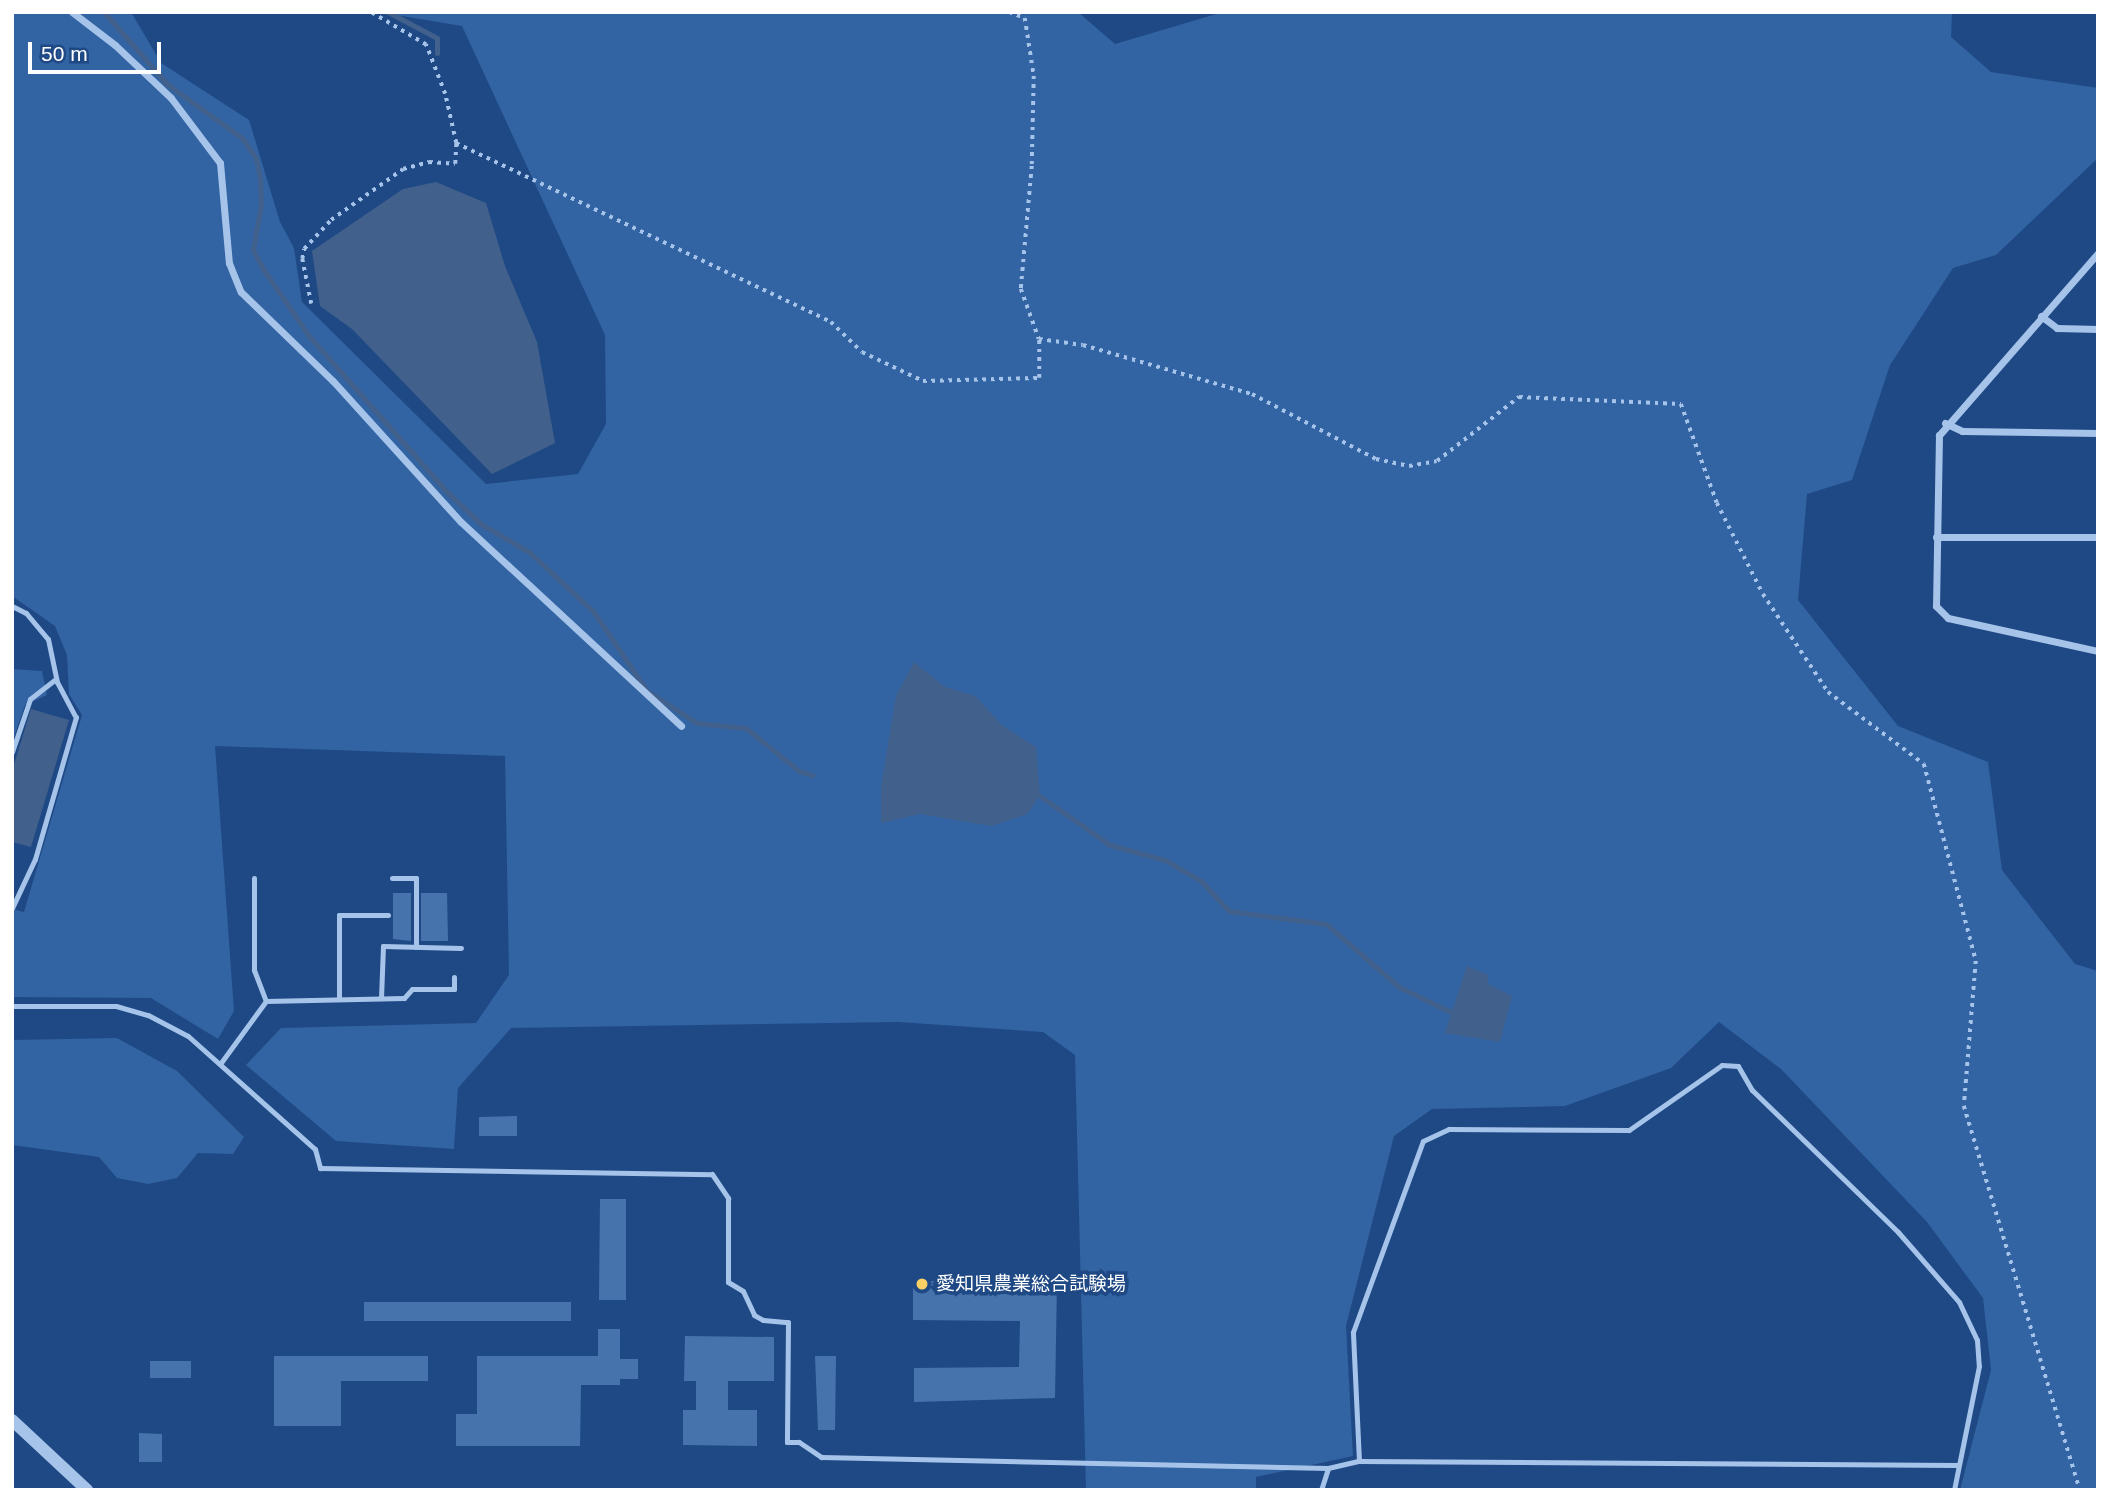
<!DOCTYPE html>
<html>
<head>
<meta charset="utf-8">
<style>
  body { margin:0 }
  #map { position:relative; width:2110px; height:1502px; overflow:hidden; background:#1f4985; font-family:Helvetica,"Noto Sans JP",sans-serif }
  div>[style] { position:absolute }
  .green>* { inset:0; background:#3263a2 }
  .water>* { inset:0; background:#41608b }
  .stream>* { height:5px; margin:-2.5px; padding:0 2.5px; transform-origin:2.5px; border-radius:2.5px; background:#41608b }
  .building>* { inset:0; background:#4773ad }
  .path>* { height:3.5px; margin-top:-1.75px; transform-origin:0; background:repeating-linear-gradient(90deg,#a6c4ea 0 3.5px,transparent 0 8.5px) }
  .service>* { height:5px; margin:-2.5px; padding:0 2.5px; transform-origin:2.5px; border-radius:2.5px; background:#a6c4ea }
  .minor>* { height:7px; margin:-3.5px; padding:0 3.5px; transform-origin:3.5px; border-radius:3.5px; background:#a6c4ea }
  .tertiary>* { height:12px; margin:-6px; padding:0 6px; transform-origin:6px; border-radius:6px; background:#a6c4ea }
  .dots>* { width:19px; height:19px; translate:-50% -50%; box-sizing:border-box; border:4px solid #1f4985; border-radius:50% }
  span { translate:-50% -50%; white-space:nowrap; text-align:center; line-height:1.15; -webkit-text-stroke:7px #1f4985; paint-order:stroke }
  .poi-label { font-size:19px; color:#fff }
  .left { translate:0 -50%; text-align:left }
  .frame { position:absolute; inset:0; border:14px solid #fff; pointer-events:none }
  .scale { position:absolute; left:28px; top:42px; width:133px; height:32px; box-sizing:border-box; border:4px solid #fff; border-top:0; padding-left:9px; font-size:21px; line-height:24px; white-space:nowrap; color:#fff; -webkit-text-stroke:5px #1f4985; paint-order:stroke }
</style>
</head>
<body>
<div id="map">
  <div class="green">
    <div style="clip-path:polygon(12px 12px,131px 12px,161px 63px,249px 120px,280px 222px,294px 248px,302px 302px,486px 484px,578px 474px,606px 424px,605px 335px,462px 26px,378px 12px,1078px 12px,1115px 44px,1223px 12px,1952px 12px,1951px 37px,1991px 72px,2098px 88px,2098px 158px,1996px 255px,1953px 268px,1890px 365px,1852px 480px,1807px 494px,1798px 600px,1898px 726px,1988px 762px,2002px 870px,2075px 964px,2098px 971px,2098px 1490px,1960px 1490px,1991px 1370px,1983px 1298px,1927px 1222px,1781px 1069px,1719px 1022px,1671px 1068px,1565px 1106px,1432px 1109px,1394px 1136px,1346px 1326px,1353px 1456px,1256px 1477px,1256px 1490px,1086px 1490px,1075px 1055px,1043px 1032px,899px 1022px,511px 1028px,458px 1088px,454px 1149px,336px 1141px,246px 1065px,281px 1028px,476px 1023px,509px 975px,505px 756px,215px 746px,234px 1011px,218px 1039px,151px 998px,12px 997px,12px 909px,24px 912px,82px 715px,69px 694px,67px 655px,55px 626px,12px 596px)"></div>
    <div style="clip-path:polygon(12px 669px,42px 671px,47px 695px,25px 705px,12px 743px)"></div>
    <div style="clip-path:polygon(117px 1038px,177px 1071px,244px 1137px,233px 1154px,198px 1153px,177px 1178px,148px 1184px,117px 1178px,99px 1157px,12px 1145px,12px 1040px)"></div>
  </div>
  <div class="water">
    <div style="clip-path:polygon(436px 182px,486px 203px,505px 266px,537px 342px,555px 443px,492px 474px,352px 329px,320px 306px,312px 251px,403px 189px)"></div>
    <div style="clip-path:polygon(914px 662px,945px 687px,975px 696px,1003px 726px,1036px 747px,1040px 796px,1027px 814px,991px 826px,920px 814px,881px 823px,881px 787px,896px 696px)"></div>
    <div style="clip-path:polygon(31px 709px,69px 720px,31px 847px,12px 842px,12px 771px)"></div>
    <div style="clip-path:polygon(1467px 966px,1488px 975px,1488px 984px,1512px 996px,1500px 1042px,1445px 1033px)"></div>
  </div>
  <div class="stream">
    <div style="left:104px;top:12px;width:96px;rotate:48.8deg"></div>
    <div style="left:167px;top:84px;width:92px;rotate:35.8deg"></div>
    <div style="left:242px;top:138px;width:24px;rotate:55deg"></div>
    <div style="left:256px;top:158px;width:20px;rotate:79deg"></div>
    <div style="left:260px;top:178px;width:26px;rotate:88deg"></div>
    <div style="left:261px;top:204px;width:47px;rotate:99.9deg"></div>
    <div style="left:253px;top:250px;width:21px;rotate:62deg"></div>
    <div style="left:263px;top:269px;width:81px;rotate:55.5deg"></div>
    <div style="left:309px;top:336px;width:210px;rotate:48.5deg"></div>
    <div style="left:448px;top:493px;width:45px;rotate:43.2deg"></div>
    <div style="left:481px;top:524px;width:56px;rotate:30.3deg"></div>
    <div style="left:529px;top:552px;width:87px;rotate:42.7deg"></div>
    <div style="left:593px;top:611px;width:97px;rotate:56deg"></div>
    <div style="left:647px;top:691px;width:59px;rotate:32.6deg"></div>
    <div style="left:697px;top:723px;width:49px;rotate:5.8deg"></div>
    <div style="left:746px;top:728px;width:68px;rotate:39.1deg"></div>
    <div style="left:799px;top:771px;width:14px;rotate:17deg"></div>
    <div style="left:388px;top:12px;width:55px;rotate:28deg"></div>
    <div style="left:437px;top:38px;width:15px;rotate:90deg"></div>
    <div style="left:1040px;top:796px;width:85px;rotate:35deg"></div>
    <div style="left:1110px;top:845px;width:57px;rotate:15.3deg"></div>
    <div style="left:1165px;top:860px;width:42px;rotate:30.3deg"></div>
    <div style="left:1201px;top:881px;width:41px;rotate:47deg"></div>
    <div style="left:1229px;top:911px;width:98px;rotate:7.6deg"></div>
    <div style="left:1326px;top:924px;width:96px;rotate:40.8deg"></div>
    <div style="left:1399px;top:987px;width:58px;rotate:25.7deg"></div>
  </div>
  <div class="building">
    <div style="clip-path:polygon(393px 893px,411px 893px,411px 941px,393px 939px)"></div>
    <div style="clip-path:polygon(421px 893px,447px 893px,448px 941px,421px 941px)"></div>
    <div style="clip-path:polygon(517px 1116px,517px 1136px,479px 1136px,479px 1117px)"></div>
    <div style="clip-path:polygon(600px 1199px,626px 1199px,626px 1300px,599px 1300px)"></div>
    <div style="clip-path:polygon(913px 1281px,1057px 1282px,1055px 1398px,914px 1402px,914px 1368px,1019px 1367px,1020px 1321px,913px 1320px)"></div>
    <div style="clip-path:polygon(364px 1302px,571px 1302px,571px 1321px,364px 1321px)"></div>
    <div style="clip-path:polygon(598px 1329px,620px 1329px,620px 1359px,638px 1359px,638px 1379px,620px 1379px,620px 1385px,581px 1385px,580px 1446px,456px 1446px,456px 1414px,477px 1414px,477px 1356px,598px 1356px)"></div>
    <div style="clip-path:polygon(685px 1336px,774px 1337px,774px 1381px,728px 1381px,728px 1410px,757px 1410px,757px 1446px,683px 1445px,683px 1410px,696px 1410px,696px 1381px,684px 1381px)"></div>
    <div style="clip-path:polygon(274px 1356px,428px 1356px,428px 1381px,341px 1381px,341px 1426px,274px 1426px)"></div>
    <div style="clip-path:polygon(815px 1356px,836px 1356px,835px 1430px,818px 1430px)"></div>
    <div style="clip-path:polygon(150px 1361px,191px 1361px,191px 1378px,150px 1378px)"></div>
    <div style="clip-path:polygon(139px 1433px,162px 1434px,162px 1462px,139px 1462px)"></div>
  </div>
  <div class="path">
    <div style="left:1009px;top:12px;width:17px;rotate:21deg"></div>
    <div style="left:1025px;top:18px;width:59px;rotate:81.2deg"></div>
    <div style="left:1034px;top:76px;width:90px;rotate:91.3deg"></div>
    <div style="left:1032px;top:166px;width:123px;rotate:95.1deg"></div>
    <div style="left:1021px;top:289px;width:53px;rotate:70.2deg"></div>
    <div style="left:456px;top:143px;width:416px;rotate:25.5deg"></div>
    <div style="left:831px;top:322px;width:43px;rotate:44.1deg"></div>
    <div style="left:862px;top:352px;width:68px;rotate:25.4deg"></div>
    <div style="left:923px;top:381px;width:116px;rotate:-1.5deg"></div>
    <div style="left:1039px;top:378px;width:39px;rotate:-90deg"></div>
    <div style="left:1039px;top:339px;width:44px;rotate:7.8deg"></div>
    <div style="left:1083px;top:345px;width:176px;rotate:16.2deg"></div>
    <div style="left:1252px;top:394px;width:140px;rotate:27.7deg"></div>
    <div style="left:1376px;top:459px;width:34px;rotate:12deg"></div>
    <div style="left:1409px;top:466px;width:28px;rotate:-10deg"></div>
    <div style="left:1437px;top:461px;width:104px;rotate:-38deg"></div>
    <div style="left:1519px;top:397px;width:162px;rotate:2.5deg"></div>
    <div style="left:1681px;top:404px;width:105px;rotate:70deg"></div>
    <div style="left:1717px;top:503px;width:102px;rotate:63.2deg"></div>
    <div style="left:1763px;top:594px;width:118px;rotate:56.4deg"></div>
    <div style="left:1828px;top:692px;width:120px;rotate:36.9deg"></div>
    <div style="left:1924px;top:764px;width:204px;rotate:75.2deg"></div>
    <div style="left:1976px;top:961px;width:145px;rotate:94.7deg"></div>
    <div style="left:1964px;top:1106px;width:401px;rotate:73.2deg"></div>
    <div style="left:311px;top:304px;width:46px;rotate:-101.3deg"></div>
    <div style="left:302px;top:259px;width:10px;rotate:-79deg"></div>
    <div style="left:304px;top:249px;width:40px;rotate:-47deg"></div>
    <div style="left:331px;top:220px;width:88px;rotate:-35.3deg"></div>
    <div style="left:403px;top:169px;width:27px;rotate:-15deg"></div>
    <div style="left:429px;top:162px;width:26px;rotate:4deg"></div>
    <div style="left:455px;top:164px;width:21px;rotate:-87deg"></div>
    <div style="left:456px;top:143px;width:50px;rotate:-102.7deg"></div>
    <div style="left:445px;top:94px;width:53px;rotate:-111.2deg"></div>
    <div style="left:426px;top:45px;width:65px;rotate:-149.5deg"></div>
  </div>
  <div class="service">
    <div style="left:12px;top:606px;width:16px;rotate:27deg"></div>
    <div style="left:26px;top:613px;width:34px;rotate:50deg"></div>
    <div style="left:48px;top:639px;width:44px;rotate:78.2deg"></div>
    <div style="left:57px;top:682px;width:40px;rotate:62deg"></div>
    <div style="left:76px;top:717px;width:148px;rotate:106.1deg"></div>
    <div style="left:35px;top:859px;width:54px;rotate:115.1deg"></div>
    <div style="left:12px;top:752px;width:56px;rotate:-71.2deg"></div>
    <div style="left:30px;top:699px;width:33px;rotate:-38deg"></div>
    <div style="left:254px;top:878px;width:92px;rotate:90deg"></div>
    <div style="left:254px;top:970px;width:33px;rotate:69deg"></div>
    <div style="left:392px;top:878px;width:24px"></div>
    <div style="left:416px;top:878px;width:69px;rotate:90deg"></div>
    <div style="left:339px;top:998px;width:83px;rotate:-90deg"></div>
    <div style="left:339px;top:915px;width:49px"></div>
    <div style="left:381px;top:998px;width:52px;rotate:-87.8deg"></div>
    <div style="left:383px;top:946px;width:78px;rotate:1.5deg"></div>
    <div style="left:12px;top:1006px;width:104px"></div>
    <div style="left:116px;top:1006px;width:33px;rotate:16deg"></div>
    <div style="left:148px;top:1015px;width:45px;rotate:27.7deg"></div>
    <div style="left:188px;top:1036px;width:170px;rotate:41.7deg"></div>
    <div style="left:315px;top:1149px;width:20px;rotate:75deg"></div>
    <div style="left:320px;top:1168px;width:392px;rotate:0.9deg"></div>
    <div style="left:712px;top:1174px;width:29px;rotate:56deg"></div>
    <div style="left:728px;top:1198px;width:84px;rotate:90deg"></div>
    <div style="left:728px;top:1282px;width:17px;rotate:31deg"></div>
    <div style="left:743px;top:1291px;width:26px;rotate:65deg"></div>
    <div style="left:754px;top:1315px;width:10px;rotate:29deg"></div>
    <div style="left:763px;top:1320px;width:25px;rotate:5deg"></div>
    <div style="left:788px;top:1322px;width:120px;rotate:90.5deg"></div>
    <div style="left:787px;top:1442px;width:12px"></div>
    <div style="left:799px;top:1442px;width:27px;rotate:34deg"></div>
    <div style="left:821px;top:1457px;width:507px;rotate:1.24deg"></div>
    <div style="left:1328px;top:1468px;width:32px;rotate:-13deg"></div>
    <div style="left:1359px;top:1461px;width:598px;rotate:0.38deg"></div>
    <div style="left:220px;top:1064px;width:78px;rotate:-53.9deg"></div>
    <div style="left:266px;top:1001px;width:138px;rotate:-1.2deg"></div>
    <div style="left:404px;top:998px;width:12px;rotate:-48deg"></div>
    <div style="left:412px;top:989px;width:42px"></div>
    <div style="left:454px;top:989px;width:12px;rotate:-90deg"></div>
    <div style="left:1359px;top:1461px;width:129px;rotate:-92.7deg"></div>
    <div style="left:1353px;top:1332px;width:203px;rotate:-69.9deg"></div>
    <div style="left:1423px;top:1141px;width:29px;rotate:-25deg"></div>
    <div style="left:1449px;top:1129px;width:180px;rotate:0.3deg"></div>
    <div style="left:1629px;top:1130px;width:113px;rotate:-35deg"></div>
    <div style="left:1722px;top:1065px;width:16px;rotate:4deg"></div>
    <div style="left:1738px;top:1066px;width:28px;rotate:60deg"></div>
    <div style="left:1752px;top:1090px;width:204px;rotate:44.2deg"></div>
    <div style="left:1898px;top:1232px;width:93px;rotate:48.9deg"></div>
    <div style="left:1959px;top:1302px;width:42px;rotate:64.7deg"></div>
    <div style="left:1977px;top:1340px;width:26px;rotate:86deg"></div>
    <div style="left:1979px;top:1366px;width:126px;rotate:101.4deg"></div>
    <div style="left:1321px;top:1490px;width:23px;rotate:-72deg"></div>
  </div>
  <div class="minor">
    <div style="left:72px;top:12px;width:54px;rotate:37.5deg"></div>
    <div style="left:115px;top:45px;width:77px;rotate:43.4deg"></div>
    <div style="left:171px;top:98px;width:81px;rotate:53deg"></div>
    <div style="left:220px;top:163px;width:100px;rotate:84.9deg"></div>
    <div style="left:229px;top:263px;width:31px;rotate:68deg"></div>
    <div style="left:241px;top:292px;width:128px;rotate:44.1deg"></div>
    <div style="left:333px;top:381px;width:190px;rotate:47.8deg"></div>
    <div style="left:461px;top:522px;width:300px;rotate:42.8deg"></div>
    <div style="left:2098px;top:253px;width:242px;rotate:131.1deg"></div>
    <div style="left:1939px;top:435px;width:171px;rotate:91deg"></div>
    <div style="left:1936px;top:606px;width:17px;rotate:45deg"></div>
    <div style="left:1948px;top:618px;width:154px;rotate:12.4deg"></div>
    <div style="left:2041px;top:316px;width:20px;rotate:37deg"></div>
    <div style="left:2057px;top:328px;width:41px;rotate:1.4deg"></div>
    <div style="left:1945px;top:423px;width:19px;rotate:25deg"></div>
    <div style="left:1962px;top:431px;width:136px;rotate:0.8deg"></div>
    <div style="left:1936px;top:537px;width:162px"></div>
  </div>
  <div class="tertiary">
    <div style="left:12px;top:1420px;width:103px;rotate:43deg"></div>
  </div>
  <div class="dots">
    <div style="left:922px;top:1284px;background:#f8d166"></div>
  </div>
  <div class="poi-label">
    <span class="left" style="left:936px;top:1284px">愛知県農業総合試験場</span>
  </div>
  <div class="frame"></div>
  <div class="scale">50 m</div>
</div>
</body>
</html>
